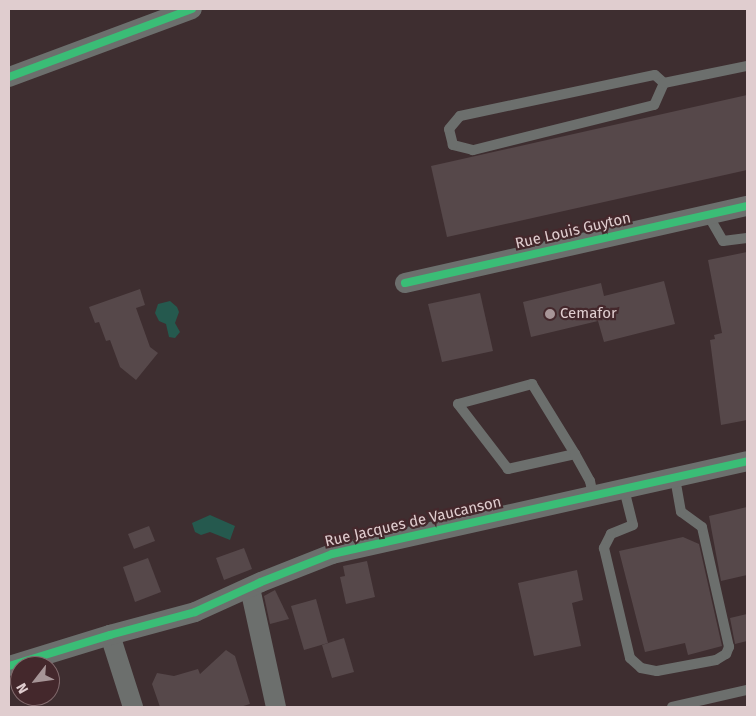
<!DOCTYPE html>
<html>
<head>
<meta charset="utf-8">
<style>
  body { margin:0 }
  #map { position:relative; width:756px; height:716px; overflow:hidden; background:#3e2e30; font-family:"Fira Sans",sans-serif }
  div>[style] { position:absolute }
  .water>* { inset:0; background:#25594e }
  .building>* { inset:0; background:#56484a }
  .service>* { height:10px; margin:-5px; padding:0 5px; transform-origin:5px; border-radius:5px; background:#6c6f6d }
  .minor>* { height:20px; margin:-10px; padding:0 10px; transform-origin:10px; border-radius:10px; background:#6c6f6d }
  .cycleway>* { height:8px; margin:-4px; padding:0 4px; transform-origin:4px; border-radius:4px; background:#3abd76 }
  .dots>* { width:14px; height:14px; translate:-50% -50%; box-sizing:border-box; border:2px solid #44282c; border-radius:50% }
  span { translate:-50% -50%; white-space:nowrap; text-align:center; line-height:1.15; -webkit-text-stroke:4.5px #44282c; paint-order:stroke }
  .street-label { font-size:15px; color:#e0cdcf }
  .poi-label { font-size:15px; color:#e0cdcf }
  .left { translate:0 -50%; text-align:left }
  .frame { position:absolute; inset:0; border:10px solid #e0cdcf; pointer-events:none }
  .north { position:absolute; left:10px; top:656px; width:50px; height:50px; box-sizing:border-box; background:#44282c; border:1px solid #826a6d; border-radius:50%; rotate:240deg; font-size:14px; font-weight:700; line-height:20px; text-align:center; color:#e0cdcf }
  .north::after { content:''; display:block; margin:auto; width:18px; height:22px; background:#a79597; clip-path:polygon(50% 0,100% 100%,50% 72%,0 100%) }
</style>
</head>
<body>
<div id="map">
  <div class="water">
    <div style="clip-path:polygon(170px 301px,177px 307px,179px 312px,175px 323px,180px 332px,175px 338px,169px 337px,166px 324px,159px 321px,155px 313px,158px 304px)"></div>
    <div style="clip-path:polygon(210px 515px,235px 526px,230px 540px,210px 532px,201px 535px,195px 532px,192px 523px)"></div>
  </div>
  <div class="building">
    <div style="clip-path:polygon(747px 95px,747px 170px,447px 237px,431px 166px)"></div>
    <div style="clip-path:polygon(747px 252px,747px 420px,721px 425px,710px 340px,715px 339px,714px 335px,722px 333px,708px 260px)"></div>
    <div style="clip-path:polygon(664px 281px,675px 324px,604px 342px,598px 321px,531px 337px,523px 302px,601px 283px,604px 296px)"></div>
    <div style="clip-path:polygon(140px 289px,145px 305px,136px 308px,150px 347px,158px 353px,136px 380px,120px 367px,110px 340px,106px 341px,99px 322px,95px 323px,89px 307px)"></div>
    <div style="clip-path:polygon(480px 293px,493px 351px,442px 362px,428px 304px)"></div>
    <div style="clip-path:polygon(747px 507px,747px 575px,721px 581px,709px 516px)"></div>
    <div style="clip-path:polygon(149px 526px,155px 541px,134px 549px,128px 534px)"></div>
    <div style="clip-path:polygon(683px 537px,699px 544px,722px 646px,688px 655px,685px 643px,645px 652px,619px 551px)"></div>
    <div style="clip-path:polygon(244px 548px,252px 569px,224px 580px,216px 558px)"></div>
    <div style="clip-path:polygon(148px 558px,161px 592px,135px 602px,123px 567px)"></div>
    <div style="clip-path:polygon(367px 561px,375px 597px,346px 604px,340px 577px,345px 576px,343px 566px)"></div>
    <div style="clip-path:polygon(577px 570px,583px 600px,572px 603px,581px 646px,534px 656px,518px 583px)"></div>
    <div style="clip-path:polygon(275px 590px,289px 619px,270px 624px,264px 596px)"></div>
    <div style="clip-path:polygon(316px 599px,328px 643px,304px 650px,291px 606px)"></div>
    <div style="clip-path:polygon(747px 614px,747px 641px,735px 644px,730px 618px)"></div>
    <div style="clip-path:polygon(344px 638px,354px 672px,332px 678px,322px 645px)"></div>
    <div style="clip-path:polygon(226px 650px,235px 656px,250px 704px,240px 707px,160px 707px,152px 684px,157px 673px,174px 676px,198px 669px,200px 674px)"></div>
  </div>
  <div class="service">
    <div style="left:655px;top:75px;width:12px;rotate:42deg"></div>
    <div style="left:664px;top:83px;width:24px;rotate:114deg"></div>
    <div style="left:654px;top:105px;width:187px;rotate:166deg"></div>
    <div style="left:473px;top:150px;width:21px;rotate:-166deg"></div>
    <div style="left:453px;top:145px;width:16px;rotate:-104deg"></div>
    <div style="left:449px;top:129px;width:17px;rotate:-50deg"></div>
    <div style="left:460px;top:116px;width:199px;rotate:-11.9deg"></div>
    <div style="left:664px;top:83px;width:85px;rotate:-11.6deg"></div>
    <div style="left:708px;top:215px;width:30px;rotate:60deg"></div>
    <div style="left:723px;top:241px;width:24px;rotate:-7deg"></div>
    <div style="left:575px;top:454px;width:69px;rotate:167.4deg"></div>
    <div style="left:508px;top:469px;width:82px;rotate:-127.6deg"></div>
    <div style="left:458px;top:404px;width:77px;rotate:-15.1deg"></div>
    <div style="left:532px;top:384px;width:82px;rotate:58.4deg"></div>
    <div style="left:575px;top:454px;width:31px;rotate:61deg"></div>
    <div style="left:590px;top:481px;width:14px;rotate:78deg"></div>
    <div style="left:624px;top:489px;width:37px;rotate:76deg"></div>
    <div style="left:633px;top:525px;width:24px;rotate:158deg"></div>
    <div style="left:611px;top:534px;width:16px;rotate:117deg"></div>
    <div style="left:604px;top:548px;width:113px;rotate:76.7deg"></div>
    <div style="left:630px;top:658px;width:15px;rotate:42deg"></div>
    <div style="left:641px;top:668px;width:16px;rotate:11deg"></div>
    <div style="left:657px;top:671px;width:60px;rotate:-10.6deg"></div>
    <div style="left:716px;top:660px;width:12px;rotate:-31deg"></div>
    <div style="left:726px;top:654px;width:8px;rotate:-67deg"></div>
    <div style="left:729px;top:647px;width:123px;rotate:-102.7deg"></div>
    <div style="left:702px;top:527px;width:26px;rotate:-144deg"></div>
    <div style="left:681px;top:512px;width:36px;rotate:-100deg"></div>
    <div style="left:672px;top:707px;width:77px;rotate:-12.8deg"></div>
  </div>
  <div class="minor">
    <div style="left:9px;top:77px;width:195px;rotate:-20.4deg"></div>
    <div style="left:405px;top:283px;width:351px;rotate:-12.7deg"></div>
    <div style="left:250px;top:588px;width:122px;rotate:77.7deg"></div>
    <div style="left:110px;top:635px;width:76px;rotate:72.3deg"></div>
    <div style="left:9px;top:666px;width:106px;rotate:-17.1deg"></div>
    <div style="left:110px;top:635px;width:88px;rotate:-15.1deg"></div>
    <div style="left:195px;top:612px;width:72px;rotate:-24.4deg"></div>
    <div style="left:261px;top:582px;width:76px;rotate:-21.5deg"></div>
    <div style="left:332px;top:554px;width:425px;rotate:-12.6deg"></div>
  </div>
  <div class="cycleway">
    <div style="left:9px;top:77px;width:195px;rotate:-20.4deg"></div>
    <div style="left:405px;top:283px;width:351px;rotate:-12.7deg"></div>
    <div style="left:9px;top:666px;width:106px;rotate:-17.1deg"></div>
    <div style="left:110px;top:635px;width:88px;rotate:-15.1deg"></div>
    <div style="left:195px;top:612px;width:72px;rotate:-24.4deg"></div>
    <div style="left:261px;top:582px;width:76px;rotate:-21.5deg"></div>
    <div style="left:332px;top:554px;width:425px;rotate:-12.6deg"></div>
  </div>
  <div class="dots">
    <div style="left:550px;top:314px;background:#a79597"></div>
  </div>
  <div class="street-label">
    <span style="left:573px;top:231px;rotate:-13deg">Rue Louis Guyton</span>
    <span style="left:413px;top:522px;rotate:-13deg">Rue Jacques de Vaucanson</span>
  </div>
  <div class="poi-label">
    <span class="left" style="left:560px;top:314px">Cemafor</span>
  </div>
  <div class="frame"></div>
  <div class="north">N</div>
</div>
</body>
</html>
